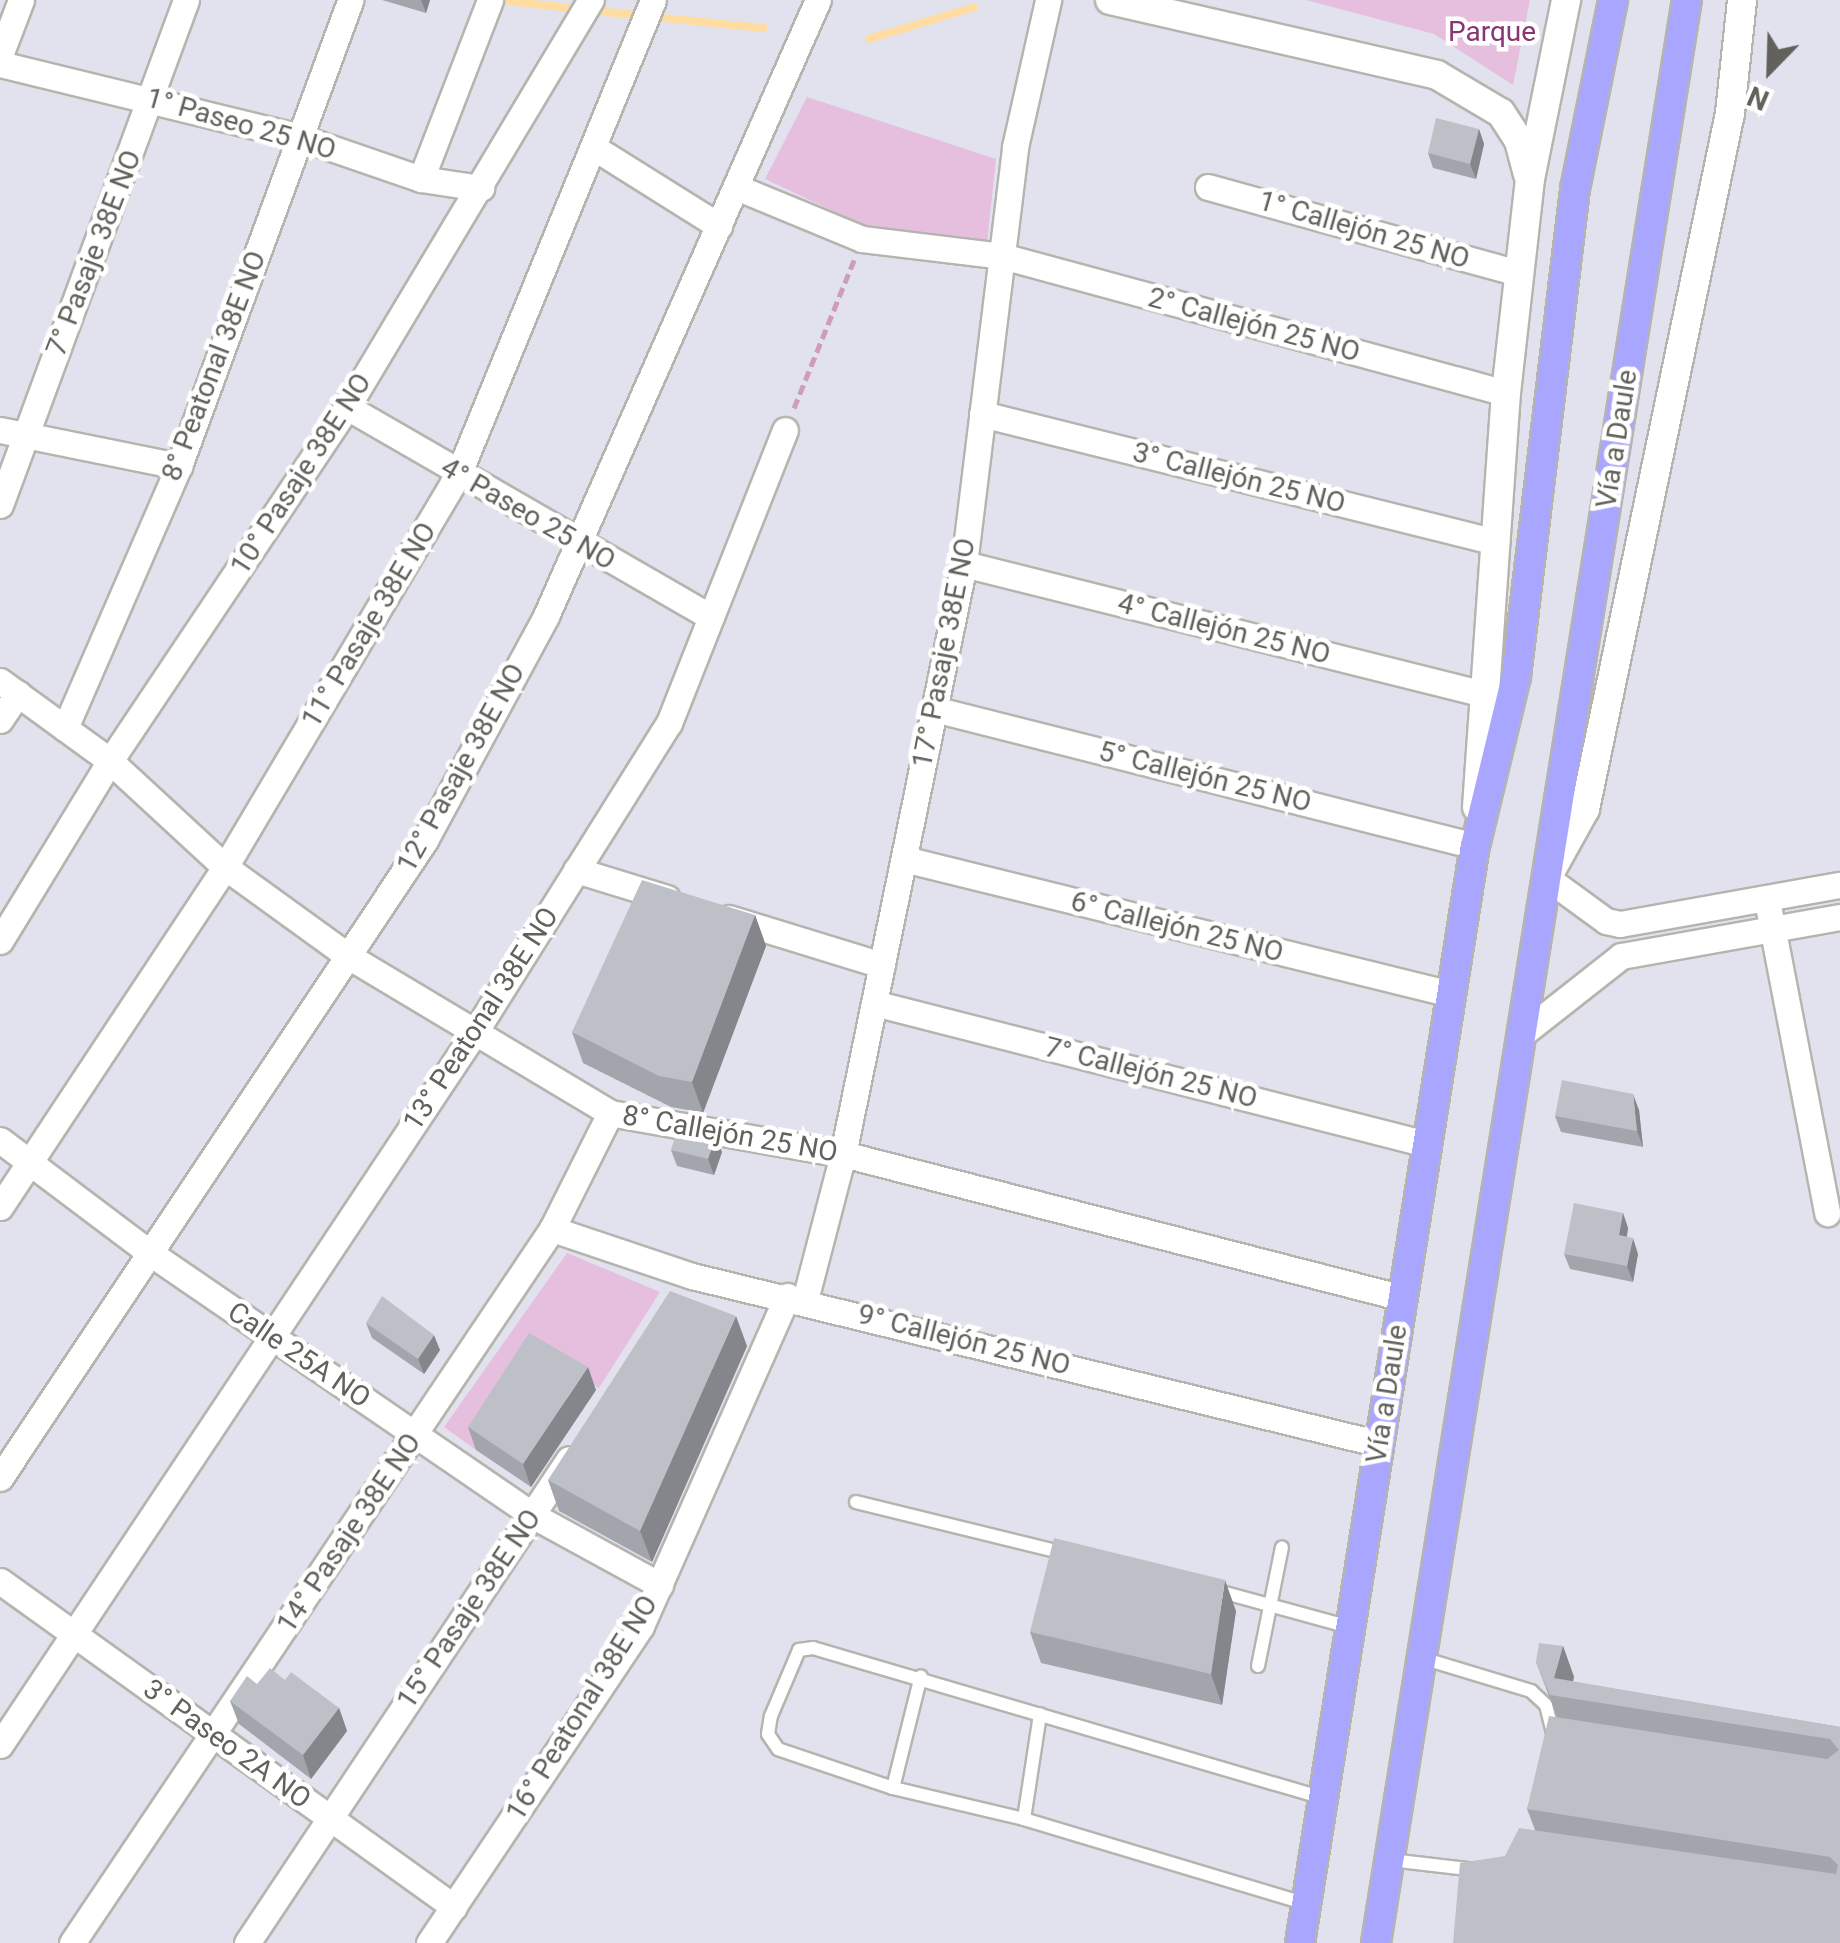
<!DOCTYPE html>
<html>
<head>
<meta charset="utf-8">
<style>
  body { margin:0 }
  #map { position:relative; width:1840px; height:1943px; overflow:hidden; background:#e2e2ee; font-family:Roboto,sans-serif }
  div>[style] { position:absolute }
  .green>* { inset:0; background:#e6bede }
  .stream>* { height:8px; margin:-4px; padding:0 4px; transform-origin:4px; border-radius:4px; background:#ffdca1 }
  .path>* { height:5px; margin-top:-2.5px; transform-origin:0; background:repeating-linear-gradient(90deg,#d09db9 0 10px,transparent 0 15px) }
  .roads { filter:drop-shadow(2px 0 #b5b4ae) drop-shadow(-2px 0 #b5b4ae) drop-shadow(0 2px #b5b4ae) drop-shadow(0 -2px #b5b4ae) }
  .service>* { height:12px; margin:-6px; padding:0 6px; transform-origin:6px; border-radius:6px; background:#fff }
  .minor>* { height:25px; margin:-12.5px; padding:0 12.5px; transform-origin:12.5px; border-radius:12.5px; background:#fff }
  .secondary>* { height:28px; margin:-14px; padding:0 14px; transform-origin:14px; border-radius:14px; background:#fff }
  .primary>* { height:28px; margin:-14px; padding:0 14px; transform-origin:14px; border-radius:14px; background:#a9a6ff }
  .wall>* { inset:0; background:#a3a5ac }
  .shaded-wall>* { inset:0; background:#85868c }
  .building>* { inset:0; background:#bec0c8 }
  span { translate:-50% -50%; white-space:nowrap; text-align:center; line-height:1.15; -webkit-text-stroke:9px #fff; paint-order:stroke }
  .park-label { font-size:28px; color:#883574 }
  .street-label { font-size:28px; color:#63615b }
  .north { position:absolute; left:1720px; top:20px; width:100px; height:100px; -webkit-text-stroke:8px #fff; paint-order:stroke; rotate:203deg; font-size:28px; font-weight:700; line-height:40px; text-align:center; color:#63615b }
  .north::after { content:''; display:block; margin:auto; width:35px; height:45px; background:#63615b; clip-path:polygon(50% 0,100% 100%,50% 72%,0 100%) }
</style>
</head>
<body>
<div id="map">
  <div class="green">
    <div style="clip-path:polygon(1306px 0,1530px 0,1513px 85px,1434px 34px)"></div>
    <div style="clip-path:polygon(807px 97px,996px 159px,987px 243px,869px 228px,765px 179px)"></div>
    <div style="clip-path:polygon(567px 1253px,660px 1292px,599px 1388px,536px 1354px,476px 1450px,444px 1427px)"></div>
  </div>
  <div class="stream">
    <div style="left:496px;top:0;width:83px;rotate:6.2deg"></div>
    <div style="left:593px;top:11px;width:46px;rotate:5deg"></div>
    <div style="left:653px;top:17px;width:111px;rotate:5.7deg"></div>
    <div style="left:869px;top:39px;width:110px;rotate:-16.9deg"></div>
  </div>
  <div class="path">
    <div style="left:794px;top:408px;width:160px;rotate:-67.9deg"></div>
  </div>
  <div class="roads">
    <div class="service">
      <div style="left:856px;top:1502px;width:217px;rotate:13.8deg"></div>
      <div style="left:1218px;top:1591px;width:137px;rotate:15.3deg"></div>
      <div style="left:1422px;top:1658px;width:114px;rotate:16.8deg"></div>
      <div style="left:1531px;top:1691px;width:21px;rotate:43deg"></div>
      <div style="left:1546px;top:1705px;width:30px;rotate:76deg"></div>
      <div style="left:1258px;top:1666px;width:121px;rotate:-78.6deg"></div>
      <div style="left:893px;top:1788px;width:115px;rotate:-76deg"></div>
      <div style="left:1024px;top:1819px;width:106px;rotate:-81.3deg"></div>
      <div style="left:1390px;top:1860px;width:87px;rotate:6.6deg"></div>
      <div style="left:1307px;top:1904px;width:295px;rotate:-163.3deg"></div>
      <div style="left:1024px;top:1819px;width:135px;rotate:-166.7deg"></div>
      <div style="left:893px;top:1788px;width:121px;rotate:-161.3deg"></div>
      <div style="left:778px;top:1749px;width:18px;rotate:-124deg"></div>
      <div style="left:768px;top:1734px;width:18px;rotate:-81deg"></div>
      <div style="left:771px;top:1716px;width:72px;rotate:-67deg"></div>
      <div style="left:799px;top:1650px;width:14px;rotate:-8deg"></div>
      <div style="left:813px;top:1648px;width:532px;rotate:16.39deg"></div>
    </div>
    <div class="minor">
      <div style="left:0;top:55px;width:59px;rotate:-69.1deg"></div>
      <div style="left:0;top:64px;width:308px;rotate:13.7deg"></div>
      <div style="left:299px;top:137px;width:129px;rotate:19deg"></div>
      <div style="left:421px;top:179px;width:61px;rotate:8.5deg"></div>
      <div style="left:593px;top:147px;width:149px;rotate:32.1deg"></div>
      <div style="left:421px;top:179px;width:192px;rotate:-68.9deg"></div>
      <div style="left:736px;top:187px;width:136px;rotate:22.4deg"></div>
      <div style="left:862px;top:239px;width:141px;rotate:6.9deg"></div>
      <div style="left:1002px;top:256px;width:522px;rotate:15.21deg"></div>
      <div style="left:1208px;top:187px;width:323px;rotate:15.5deg"></div>
      <div style="left:347px;top:407px;width:420px;rotate:30deg"></div>
      <div style="left:982px;top:414px;width:530px;rotate:13.98deg"></div>
      <div style="left:0;top:430px;width:183px;rotate:11.4deg"></div>
      <div style="left:0;top:505px;width:538px;rotate:-69.78deg"></div>
      <div style="left:964px;top:564px;width:536px;rotate:14.04deg"></div>
      <div style="left:0;top:681px;width:136px;rotate:36deg"></div>
      <div style="left:110px;top:761px;width:156px;rotate:42.7deg"></div>
      <div style="left:225px;top:867px;width:152px;rotate:35.9deg"></div>
      <div style="left:348px;top:956px;width:305px;rotate:30.9deg"></div>
      <div style="left:610px;top:1113px;width:237px;rotate:10deg"></div>
      <div style="left:843px;top:1154px;width:578px;rotate:14.42deg"></div>
      <div style="left:934px;top:709px;width:558px;rotate:14.21deg"></div>
      <div style="left:0;top:720px;width:32px;rotate:-56deg"></div>
      <div style="left:65px;top:728px;width:286px;rotate:-66.5deg"></div>
      <div style="left:179px;top:466px;width:496px;rotate:-69.8deg"></div>
      <div style="left:904px;top:859px;width:563px;rotate:13.86deg"></div>
      <div style="left:576px;top:870px;width:95px;rotate:17.1deg"></div>
      <div style="left:1547px;top:878px;width:73px;rotate:36.1deg"></div>
      <div style="left:1606px;top:921px;width:14px;rotate:12deg"></div>
      <div style="left:1620px;top:924px;width:223px;rotate:-10.1deg"></div>
      <div style="left:1767px;top:900px;width:319px;rotate:79.1deg"></div>
      <div style="left:729px;top:918px;width:160px;rotate:17.1deg"></div>
      <div style="left:0;top:941px;width:211px;rotate:-58.6deg"></div>
      <div style="left:110px;top:761px;width:426px;rotate:-56.2deg"></div>
      <div style="left:347px;top:407px;width:475px;rotate:-59.1deg"></div>
      <div style="left:874px;top:1003px;width:571px;rotate:14.3deg"></div>
      <div style="left:1522px;top:1034px;width:126px;rotate:-38.2deg"></div>
      <div style="left:1621px;top:956px;width:222px;rotate:-10.1deg"></div>
      <div style="left:0;top:1140px;width:188px;rotate:37deg"></div>
      <div style="left:150px;top:1253px;width:463px;rotate:34.4deg"></div>
      <div style="left:532px;top:1515px;width:146px;rotate:28.7deg"></div>
      <div style="left:0;top:1207px;width:408px;rotate:-56.5deg"></div>
      <div style="left:225px;top:867px;width:456px;rotate:-59.3deg"></div>
      <div style="left:458px;top:475px;width:513px;rotate:-67.68deg"></div>
      <div style="left:552px;top:1229px;width:148px;rotate:18.6deg"></div>
      <div style="left:692px;top:1276px;width:708px;rotate:13.72deg"></div>
      <div style="left:805px;top:1300px;width:151px;rotate:-75.4deg"></div>
      <div style="left:843px;top:1154px;width:602px;rotate:-78.41deg"></div>
      <div style="left:964px;top:564px;width:420px;rotate:-83deg"></div>
      <div style="left:1015px;top:147px;width:151px;rotate:-77.3deg"></div>
      <div style="left:0;top:1478px;width:767px;rotate:-56.33deg"></div>
      <div style="left:425px;top:840px;width:255px;rotate:-61.6deg"></div>
      <div style="left:546px;top:616px;width:673px;rotate:-66.18deg"></div>
      <div style="left:0;top:1581px;width:559px;rotate:35.68deg"></div>
      <div style="left:0;top:1745px;width:857px;rotate:-56.33deg"></div>
      <div style="left:475px;top:1032px;width:365px;rotate:-57.9deg"></div>
      <div style="left:669px;top:723px;width:315px;rotate:-68.4deg"></div>
      <div style="left:72px;top:1943px;width:860px;rotate:-56.09deg"></div>
      <div style="left:552px;top:1229px;width:130px;rotate:-63.4deg"></div>
      <div style="left:247px;top:1943px;width:581px;rotate:-56.36deg"></div>
      <div style="left:429px;top:1943px;width:381px;rotate:-56.2deg"></div>
      <div style="left:641px;top:1626px;width:361px;rotate:-66.1deg"></div>
    </div>
    <div class="secondary">
      <div style="left:1110px;top:0;width:335px;rotate:12.9deg"></div>
      <div style="left:1437px;top:75px;width:74px;rotate:30.7deg"></div>
      <div style="left:1501px;top:113px;width:33px;rotate:57deg"></div>
      <div style="left:1519px;top:141px;width:34px;rotate:75deg"></div>
      <div style="left:1477px;top:807px;width:415px;rotate:-86deg"></div>
      <div style="left:1506px;top:393px;width:215px;rotate:-83.6deg"></div>
      <div style="left:1530px;top:179px;width:183px;rotate:-78.6deg"></div>
      <div style="left:1549px;top:874px;width:74px;rotate:-61deg"></div>
      <div style="left:1585px;top:809px;width:711px;rotate:-78.23deg"></div>
      <div style="left:1730px;top:113px;width:114px;rotate:-83.9deg"></div>
    </div>
    <div class="primary">
      <div style="left:1300px;top:1943px;width:1111px;rotate:-80.94deg"></div>
      <div style="left:1475px;top:846px;width:174px;rotate:-76.4deg"></div>
      <div style="left:1516px;top:677px;width:492px;rotate:-83.1deg"></div>
      <div style="left:1575px;top:189px;width:193px;rotate:-78.6deg"></div>
      <div style="left:1376px;top:1943px;width:1968px;rotate:-80.91deg"></div>
    </div>
  </div>
  <div class="wall">
    <div style="clip-path:polygon(382px 0,430px 0,426px 13px)"></div>
    <div style="clip-path:polygon(1479px 129px,1484px 144px,1476px 179px,1433px 168px,1428px 153px)"></div>
    <div style="clip-path:polygon(755px 915px,766px 946px,703px 1113px,671px 1107px,583px 1063px,572px 1032px)"></div>
    <div style="clip-path:polygon(1639px 1110px,1643px 1147px,1561px 1132px,1555px 1116px)"></div>
    <div style="clip-path:polygon(671px 1150px,722px 1152px,714px 1175px,677px 1166px)"></div>
    <div style="clip-path:polygon(1623px 1213px,1628px 1228px,1627px 1237px,1638px 1254px,1633px 1282px,1570px 1269px,1564px 1254px)"></div>
    <div style="clip-path:polygon(366px 1323px,440px 1350px,424px 1374px,372px 1338px)"></div>
    <div style="clip-path:polygon(747px 1346px,652px 1562px,559px 1511px,548px 1480px)"></div>
    <div style="clip-path:polygon(596px 1390px,531px 1487px,476px 1450px,468px 1427px)"></div>
    <div style="clip-path:polygon(1236px 1611px,1222px 1705px,1041px 1663px,1030px 1632px)"></div>
    <div style="clip-path:polygon(1563px 1646px,1574px 1677px,1573px 1682px,1840px 1727px,1840px 1943px,1505px 1856px,1535px 1830px,1527px 1809px,1557px 1717px,1536px 1662px)"></div>
    <div style="clip-path:polygon(285px 1680px,339px 1708px,347px 1731px,311px 1779px,239px 1724px,230px 1701px,257px 1684px)"></div>
  </div>
  <div class="shaded-wall">
    <div style="clip-path:polygon(421px 0,430px 0,426px 13px)"></div>
    <div style="clip-path:polygon(1479px 129px,1484px 144px,1476px 179px,1470px 164px)"></div>
    <div style="clip-path:polygon(755px 915px,766px 946px,703px 1113px,692px 1082px)"></div>
    <div style="clip-path:polygon(1633px 1094px,1639px 1110px,1643px 1147px,1637px 1131px)"></div>
    <div style="clip-path:polygon(716px 1136px,722px 1152px,714px 1175px,708px 1159px)"></div>
    <div style="clip-path:polygon(1623px 1213px,1628px 1228px,1624px 1251px,1619px 1235px)"></div>
    <div style="clip-path:polygon(1633px 1238px,1638px 1254px,1633px 1282px,1627px 1266px)"></div>
    <div style="clip-path:polygon(736px 1316px,747px 1346px,652px 1562px,640px 1531px)"></div>
    <div style="clip-path:polygon(434px 1335px,440px 1350px,424px 1374px,418px 1359px)"></div>
    <div style="clip-path:polygon(588px 1367px,596px 1390px,531px 1487px,523px 1464px)"></div>
    <div style="clip-path:polygon(1225px 1580px,1236px 1611px,1222px 1705px,1211px 1674px)"></div>
    <div style="clip-path:polygon(1563px 1646px,1574px 1677px,1568px 1698px,1554px 1678px)"></div>
    <div style="clip-path:polygon(339px 1708px,347px 1731px,311px 1779px,303px 1755px)"></div>
  </div>
  <div class="building">
    <div style="clip-path:polygon(1436px 118px,1479px 129px,1470px 164px,1428px 153px)"></div>
    <div style="clip-path:polygon(642px 880px,755px 915px,692px 1082px,659px 1076px,572px 1032px)"></div>
    <div style="clip-path:polygon(1562px 1080px,1633px 1094px,1637px 1131px,1555px 1116px)"></div>
    <div style="clip-path:polygon(678px 1127px,716px 1136px,708px 1159px,671px 1150px)"></div>
    <div style="clip-path:polygon(1574px 1203px,1623px 1213px,1619px 1235px,1633px 1238px,1627px 1266px,1564px 1254px)"></div>
    <div style="clip-path:polygon(670px 1291px,736px 1316px,640px 1531px,548px 1480px)"></div>
    <div style="clip-path:polygon(382px 1296px,434px 1335px,418px 1359px,366px 1323px)"></div>
    <div style="clip-path:polygon(529px 1333px,588px 1367px,523px 1464px,468px 1427px)"></div>
    <div style="clip-path:polygon(1054px 1538px,1225px 1580px,1211px 1674px,1030px 1632px)"></div>
    <div style="clip-path:polygon(1539px 1643px,1563px 1646px,1554px 1678px,1840px 1727px,1840px 1943px,1453px 1943px,1460px 1863px,1505px 1856px,1519px 1828px,1836px 1874px,1838px 1865px,1830px 1857px,1527px 1809px,1549px 1716px,1827px 1759px,1839px 1750px,1830px 1739px,1550px 1695px,1536px 1662px)"></div>
    <div style="clip-path:polygon(270px 1668px,285px 1680px,291px 1672px,339px 1708px,303px 1755px,230px 1701px,247px 1676px,257px 1684px)"></div>
  </div>
  <div class="park-label">
    <span style="left:1492px;top:32px">Parque</span>
  </div>
  <div class="street-label">
    <span style="left:241px;top:124px;rotate:16deg">1° Paseo 25 NO</span>
    <span style="left:1364px;top:230px;rotate:16deg">1° Callejón 25 NO</span>
    <span style="left:94px;top:253px;rotate:-69deg">7° Pasaje 38E NO</span>
    <span style="left:1254px;top:325px;rotate:15deg">2° Callejón 25 NO</span>
    <span style="left:214px;top:366px;rotate:-69deg">8° Peatonal 38E NO</span>
    <span style="left:1617px;top:439px;rotate:-81deg">Vía a Daule</span>
    <span style="left:301px;top:474px;rotate:-57deg">10° Pasaje 38E NO</span>
    <span style="left:1239px;top:478px;rotate:14deg">3° Callejón 25 NO</span>
    <span style="left:528px;top:514px;rotate:30deg">4° Paseo 25 NO</span>
    <span style="left:369px;top:625px;rotate:-59deg">11° Pasaje 38E NO</span>
    <span style="left:1224px;top:629px;rotate:14deg">4° Callejón 25 NO</span>
    <span style="left:944px;top:653px;rotate:-79deg">17° Pasaje 38E NO</span>
    <span style="left:461px;top:768px;rotate:-61deg">12° Pasaje 38E NO</span>
    <span style="left:1205px;top:777px;rotate:14deg">5° Callejón 25 NO</span>
    <span style="left:1177px;top:927px;rotate:14deg">6° Callejón 25 NO</span>
    <span style="left:481px;top:1019px;rotate:-57deg">13° Peatonal 38E NO</span>
    <span style="left:1151px;top:1073px;rotate:14deg">7° Callejón 25 NO</span>
    <span style="left:730px;top:1134px;rotate:10deg">8° Callejón 25 NO</span>
    <span style="left:964px;top:1340px;rotate:14deg">9° Callejón 25 NO</span>
    <span style="left:299px;top:1355px;rotate:34deg">Calle 25A NO</span>
    <span style="left:1387px;top:1394px;rotate:-81deg">Vía a Daule</span>
    <span style="left:349px;top:1533px;rotate:-56deg">14° Pasaje 38E NO</span>
    <span style="left:469px;top:1609px;rotate:-56deg">15° Pasaje 38E NO</span>
    <span style="left:582px;top:1708px;rotate:-58deg">16° Peatonal 38E NO</span>
    <span style="left:227px;top:1744px;rotate:36deg">3° Paseo 2A NO</span>
  </div>
  <div class="north">N</div>
</div>
</body>
</html>
